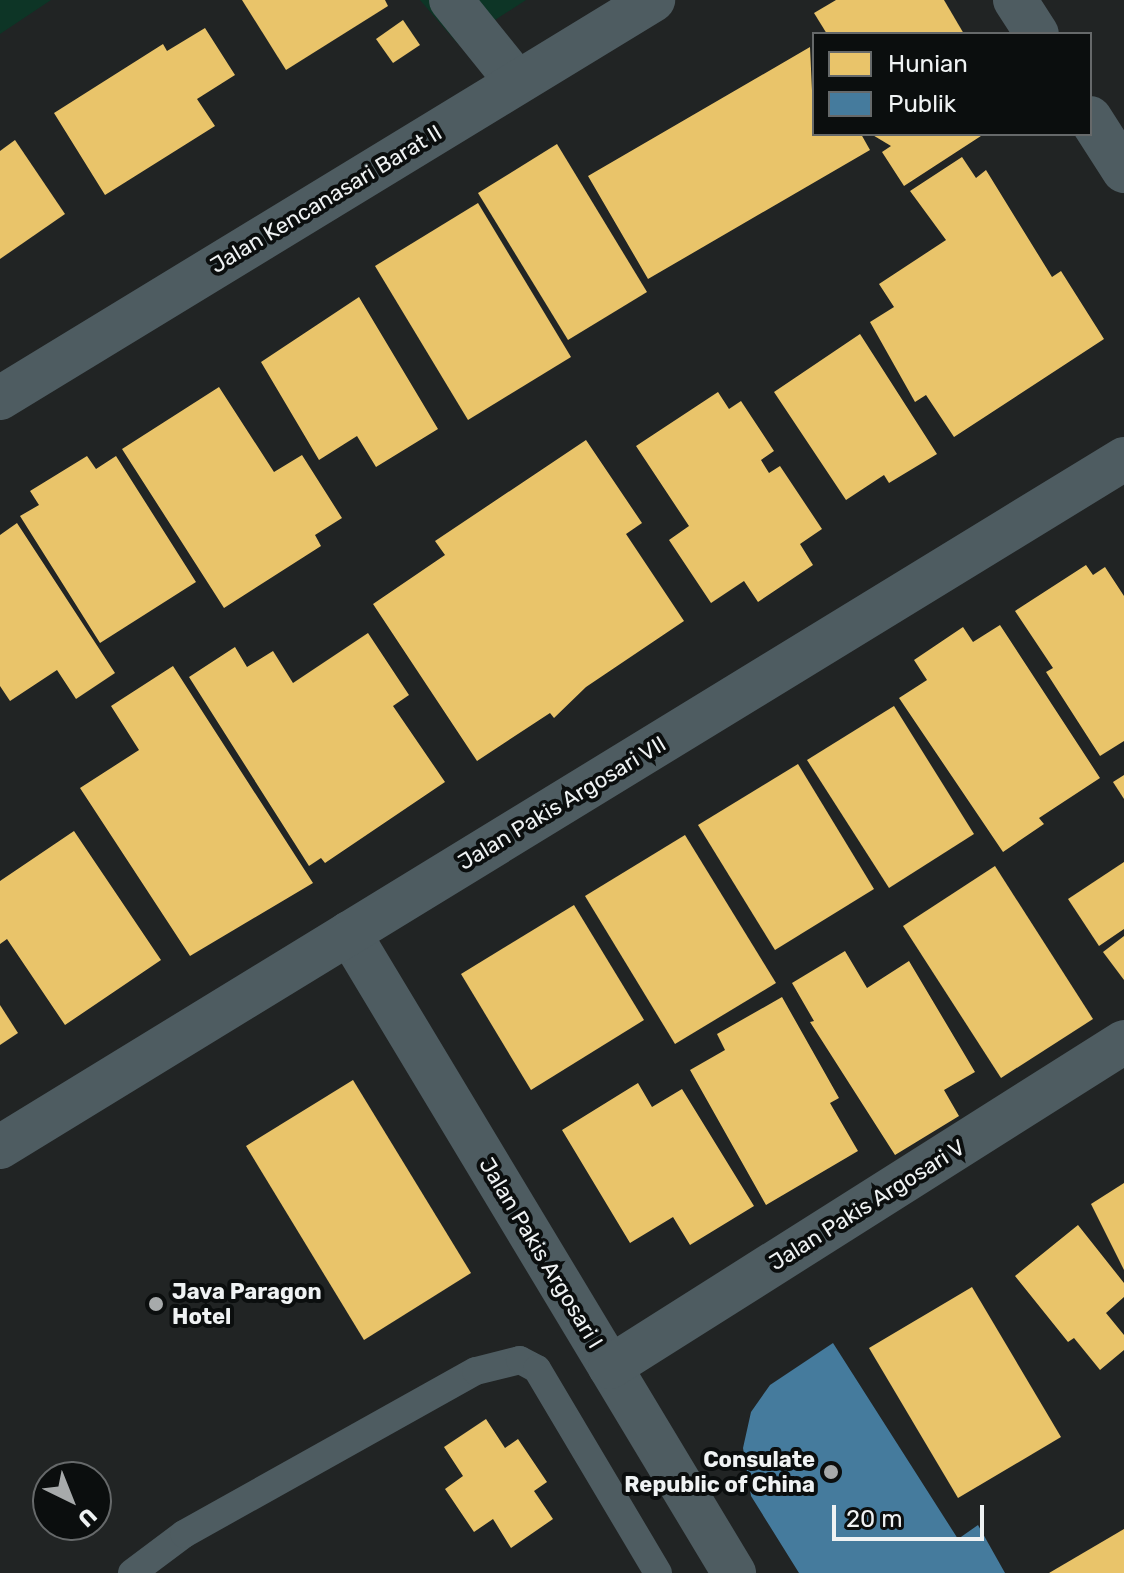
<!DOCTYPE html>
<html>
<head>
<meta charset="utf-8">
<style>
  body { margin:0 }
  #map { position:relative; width:1124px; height:1573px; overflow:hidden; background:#212424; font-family:Rubik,sans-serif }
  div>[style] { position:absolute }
  .green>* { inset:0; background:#0d3526 }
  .homes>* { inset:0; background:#e9c46a }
  .public>* { inset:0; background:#457b9d }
  .service>* { height:28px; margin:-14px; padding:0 14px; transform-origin:14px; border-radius:14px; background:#4e5c61 }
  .minor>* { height:44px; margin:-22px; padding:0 22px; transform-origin:22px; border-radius:22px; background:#4e5c61 }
  .dots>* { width:22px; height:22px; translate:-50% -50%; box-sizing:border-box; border:4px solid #0b0e0e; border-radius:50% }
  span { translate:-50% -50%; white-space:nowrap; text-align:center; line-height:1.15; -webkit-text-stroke:8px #0b0e0e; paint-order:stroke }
  .street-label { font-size:22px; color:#eff2f3 }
  .poi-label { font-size:22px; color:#eff2f3; font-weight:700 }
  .left { translate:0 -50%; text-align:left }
  .right { translate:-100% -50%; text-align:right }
  .legend { position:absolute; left:812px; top:32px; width:280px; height:104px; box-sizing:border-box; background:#0b0e0e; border:2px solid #66696a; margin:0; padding:10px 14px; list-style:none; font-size:24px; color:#eff2f3 }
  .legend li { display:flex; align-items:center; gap:16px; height:40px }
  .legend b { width:40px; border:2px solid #66696a }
  .north { position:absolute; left:32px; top:1461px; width:80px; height:80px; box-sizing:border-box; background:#0b0e0e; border:2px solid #66696a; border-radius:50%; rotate:137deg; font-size:22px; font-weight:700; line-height:32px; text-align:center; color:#eff2f3 }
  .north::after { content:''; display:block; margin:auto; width:28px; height:36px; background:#a7aaab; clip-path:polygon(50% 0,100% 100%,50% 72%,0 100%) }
  .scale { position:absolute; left:832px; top:1505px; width:152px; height:36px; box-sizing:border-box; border:4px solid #eff2f3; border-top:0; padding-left:10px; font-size:24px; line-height:28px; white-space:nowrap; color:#eff2f3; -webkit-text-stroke:6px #0b0e0e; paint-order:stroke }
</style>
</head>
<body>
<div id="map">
  <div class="green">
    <div style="clip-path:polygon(0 0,51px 0,0 34px)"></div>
    <div style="clip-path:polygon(420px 0,526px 0,458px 44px)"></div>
  </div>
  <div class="homes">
    <div style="clip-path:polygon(242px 0,385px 0,388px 6px,286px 70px)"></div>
    <div style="clip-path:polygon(836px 0,944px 0,964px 34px,827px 34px,814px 13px)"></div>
    <div style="clip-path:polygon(403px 20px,420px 45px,393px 63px,376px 39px)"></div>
    <div style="clip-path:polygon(205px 28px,235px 75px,197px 99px,215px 126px,105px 195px,54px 113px,163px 44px,167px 51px)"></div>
    <div style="clip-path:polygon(810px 47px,814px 134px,861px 134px,870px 150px,648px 279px,588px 176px)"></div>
    <div style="clip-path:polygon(871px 134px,984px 134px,904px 186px,882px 152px,891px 146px)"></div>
    <div style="clip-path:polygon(15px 140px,65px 214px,0 259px,0 151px)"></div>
    <div style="clip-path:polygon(557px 144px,647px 292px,568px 340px,478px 193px)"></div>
    <div style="clip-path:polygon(962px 157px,976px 178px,986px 170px,1052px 277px,1061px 271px,1104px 339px,954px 437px,926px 395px,915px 402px,870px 322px,894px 307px,879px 284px,946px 240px,910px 191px)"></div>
    <div style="clip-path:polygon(478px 203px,571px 357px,468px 420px,375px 266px)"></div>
    <div style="clip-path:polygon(359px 297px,438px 429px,376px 467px,357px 436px,319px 460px,261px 362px)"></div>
    <div style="clip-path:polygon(860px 334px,937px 454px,889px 483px,884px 475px,846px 500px,774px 392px)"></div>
    <div style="clip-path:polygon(219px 387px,274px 472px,302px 455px,342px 518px,315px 535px,321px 546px,224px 608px,122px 449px)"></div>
    <div style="clip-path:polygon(718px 392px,729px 409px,741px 401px,774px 451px,761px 460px,769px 473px,780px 466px,822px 529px,800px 544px,813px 565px,758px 602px,744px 581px,711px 603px,669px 540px,689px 526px,636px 446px)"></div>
    <div style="clip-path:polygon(586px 440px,642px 523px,626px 534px,684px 621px,586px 687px,554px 718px,550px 713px,477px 761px,373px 604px,445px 555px,435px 541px)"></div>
    <div style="clip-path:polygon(87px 456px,96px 469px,116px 456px,196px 582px,100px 643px,20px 516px,39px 505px,30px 491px)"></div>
    <div style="clip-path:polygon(17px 523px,115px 673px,76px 699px,57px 670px,10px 701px,0 686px,0 535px)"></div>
    <div style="clip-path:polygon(1086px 565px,1093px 575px,1105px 567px,1124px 596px,1124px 741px,1100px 756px,1046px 672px,1053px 668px,1015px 611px)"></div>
    <div style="clip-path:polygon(1000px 625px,1100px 778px,1039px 818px,1044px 824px,1003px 852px,899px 698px,927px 680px,914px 660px,963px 627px,973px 642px)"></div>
    <div style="clip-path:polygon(368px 633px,409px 695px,393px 706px,445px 782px,325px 863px,321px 858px,309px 866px,189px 677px,235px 647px,247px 667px,273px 651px,293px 683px)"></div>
    <div style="clip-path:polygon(173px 666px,313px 883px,190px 956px,80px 788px,139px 750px,111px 706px)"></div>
    <div style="clip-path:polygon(894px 706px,974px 834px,889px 888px,807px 760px)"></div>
    <div style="clip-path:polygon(798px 764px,874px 889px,775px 950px,698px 825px)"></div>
    <div style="clip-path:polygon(1124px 775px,1124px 799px,1113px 782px)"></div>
    <div style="clip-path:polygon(74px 831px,161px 960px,65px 1025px,7px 939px,0 944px,0 881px)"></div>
    <div style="clip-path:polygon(685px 835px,776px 983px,675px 1044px,585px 896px)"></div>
    <div style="clip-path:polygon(1124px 862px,1124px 929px,1099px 946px,1068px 899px)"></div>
    <div style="clip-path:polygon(995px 866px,1093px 1019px,1001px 1078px,903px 926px)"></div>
    <div style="clip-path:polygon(574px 905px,644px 1020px,531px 1090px,461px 974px)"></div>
    <div style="clip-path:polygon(1124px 936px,1124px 980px,1103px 952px)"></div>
    <div style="clip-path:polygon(845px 951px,867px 988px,909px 961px,975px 1072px,944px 1090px,959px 1116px,895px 1155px,810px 1022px,814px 1021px,792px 983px)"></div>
    <div style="clip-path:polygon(782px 997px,839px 1098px,830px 1103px,858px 1151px,766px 1205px,690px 1070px,725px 1050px,717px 1034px)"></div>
    <div style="clip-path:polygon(0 1005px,18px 1033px,0 1045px)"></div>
    <div style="clip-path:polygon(353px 1080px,471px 1273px,364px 1340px,246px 1146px)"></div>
    <div style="clip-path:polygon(638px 1083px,652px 1107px,682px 1089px,754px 1206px,690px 1245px,673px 1217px,630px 1243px,562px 1130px)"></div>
    <div style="clip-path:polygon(1124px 1183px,1124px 1270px,1091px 1204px)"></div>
    <div style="clip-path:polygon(1078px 1225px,1124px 1283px,1124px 1297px,1106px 1313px,1124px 1335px,1124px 1350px,1100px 1370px,1074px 1338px,1068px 1342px,1015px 1276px)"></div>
    <div style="clip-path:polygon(972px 1287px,1061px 1437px,958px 1498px,869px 1348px)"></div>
    <div style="clip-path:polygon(486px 1419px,505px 1448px,518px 1439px,547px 1482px,534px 1491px,553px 1519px,511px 1548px,493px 1519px,474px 1532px,445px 1489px,463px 1476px,444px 1447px)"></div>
    <div style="clip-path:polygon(1124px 1529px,1124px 1573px,1049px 1573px)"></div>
  </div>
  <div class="public">
    <div style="clip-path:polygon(833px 1343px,958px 1539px,978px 1525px,1005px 1573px,799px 1573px,751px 1496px,743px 1448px,751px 1412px,770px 1385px)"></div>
  </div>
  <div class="service">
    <div style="left:132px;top:1573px;width:65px;rotate:-36.9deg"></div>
    <div style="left:184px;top:1534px;width:334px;rotate:-29.2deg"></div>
    <div style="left:476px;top:1371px;width:45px;rotate:-14deg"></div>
    <div style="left:520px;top:1360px;width:19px;rotate:28deg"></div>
    <div style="left:537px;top:1369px;width:237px;rotate:59.3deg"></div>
  </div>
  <div class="minor">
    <div style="left:451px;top:0;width:105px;rotate:51.2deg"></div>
    <div style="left:1015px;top:0;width:40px;rotate:57.1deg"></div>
    <div style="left:1090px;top:118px;width:63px;rotate:57.3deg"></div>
    <div style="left:0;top:398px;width:765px;rotate:-31.36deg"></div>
    <div style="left:349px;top:933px;width:747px;rotate:58.97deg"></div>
    <div style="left:0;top:1147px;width:1318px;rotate:-31.47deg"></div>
    <div style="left:610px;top:1367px;width:608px;rotate:-32.3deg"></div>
  </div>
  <div class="dots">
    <div style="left:156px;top:1304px;background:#a7aaab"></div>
    <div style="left:831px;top:1472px;background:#a7aaab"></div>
  </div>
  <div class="street-label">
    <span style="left:326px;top:199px;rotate:-31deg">Jalan Kencanasari Barat II</span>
    <span style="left:562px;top:803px;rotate:-31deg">Jalan Pakis Argosari VII</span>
    <span style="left:867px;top:1205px;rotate:-32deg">Jalan Pakis Argosari V</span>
    <span style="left:541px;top:1253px;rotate:59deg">Jalan Pakis Argosari I</span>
  </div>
  <div class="poi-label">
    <span class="left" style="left:172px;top:1304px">Java Paragon<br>Hotel</span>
    <span class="right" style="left:815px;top:1472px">Consulate<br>Republic of China</span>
  </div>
  <ul class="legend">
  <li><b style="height:22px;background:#e9c46a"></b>Hunian</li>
  <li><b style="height:22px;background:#457b9d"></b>Publik</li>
  </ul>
  <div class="north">U</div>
  <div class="scale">20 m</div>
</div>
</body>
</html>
